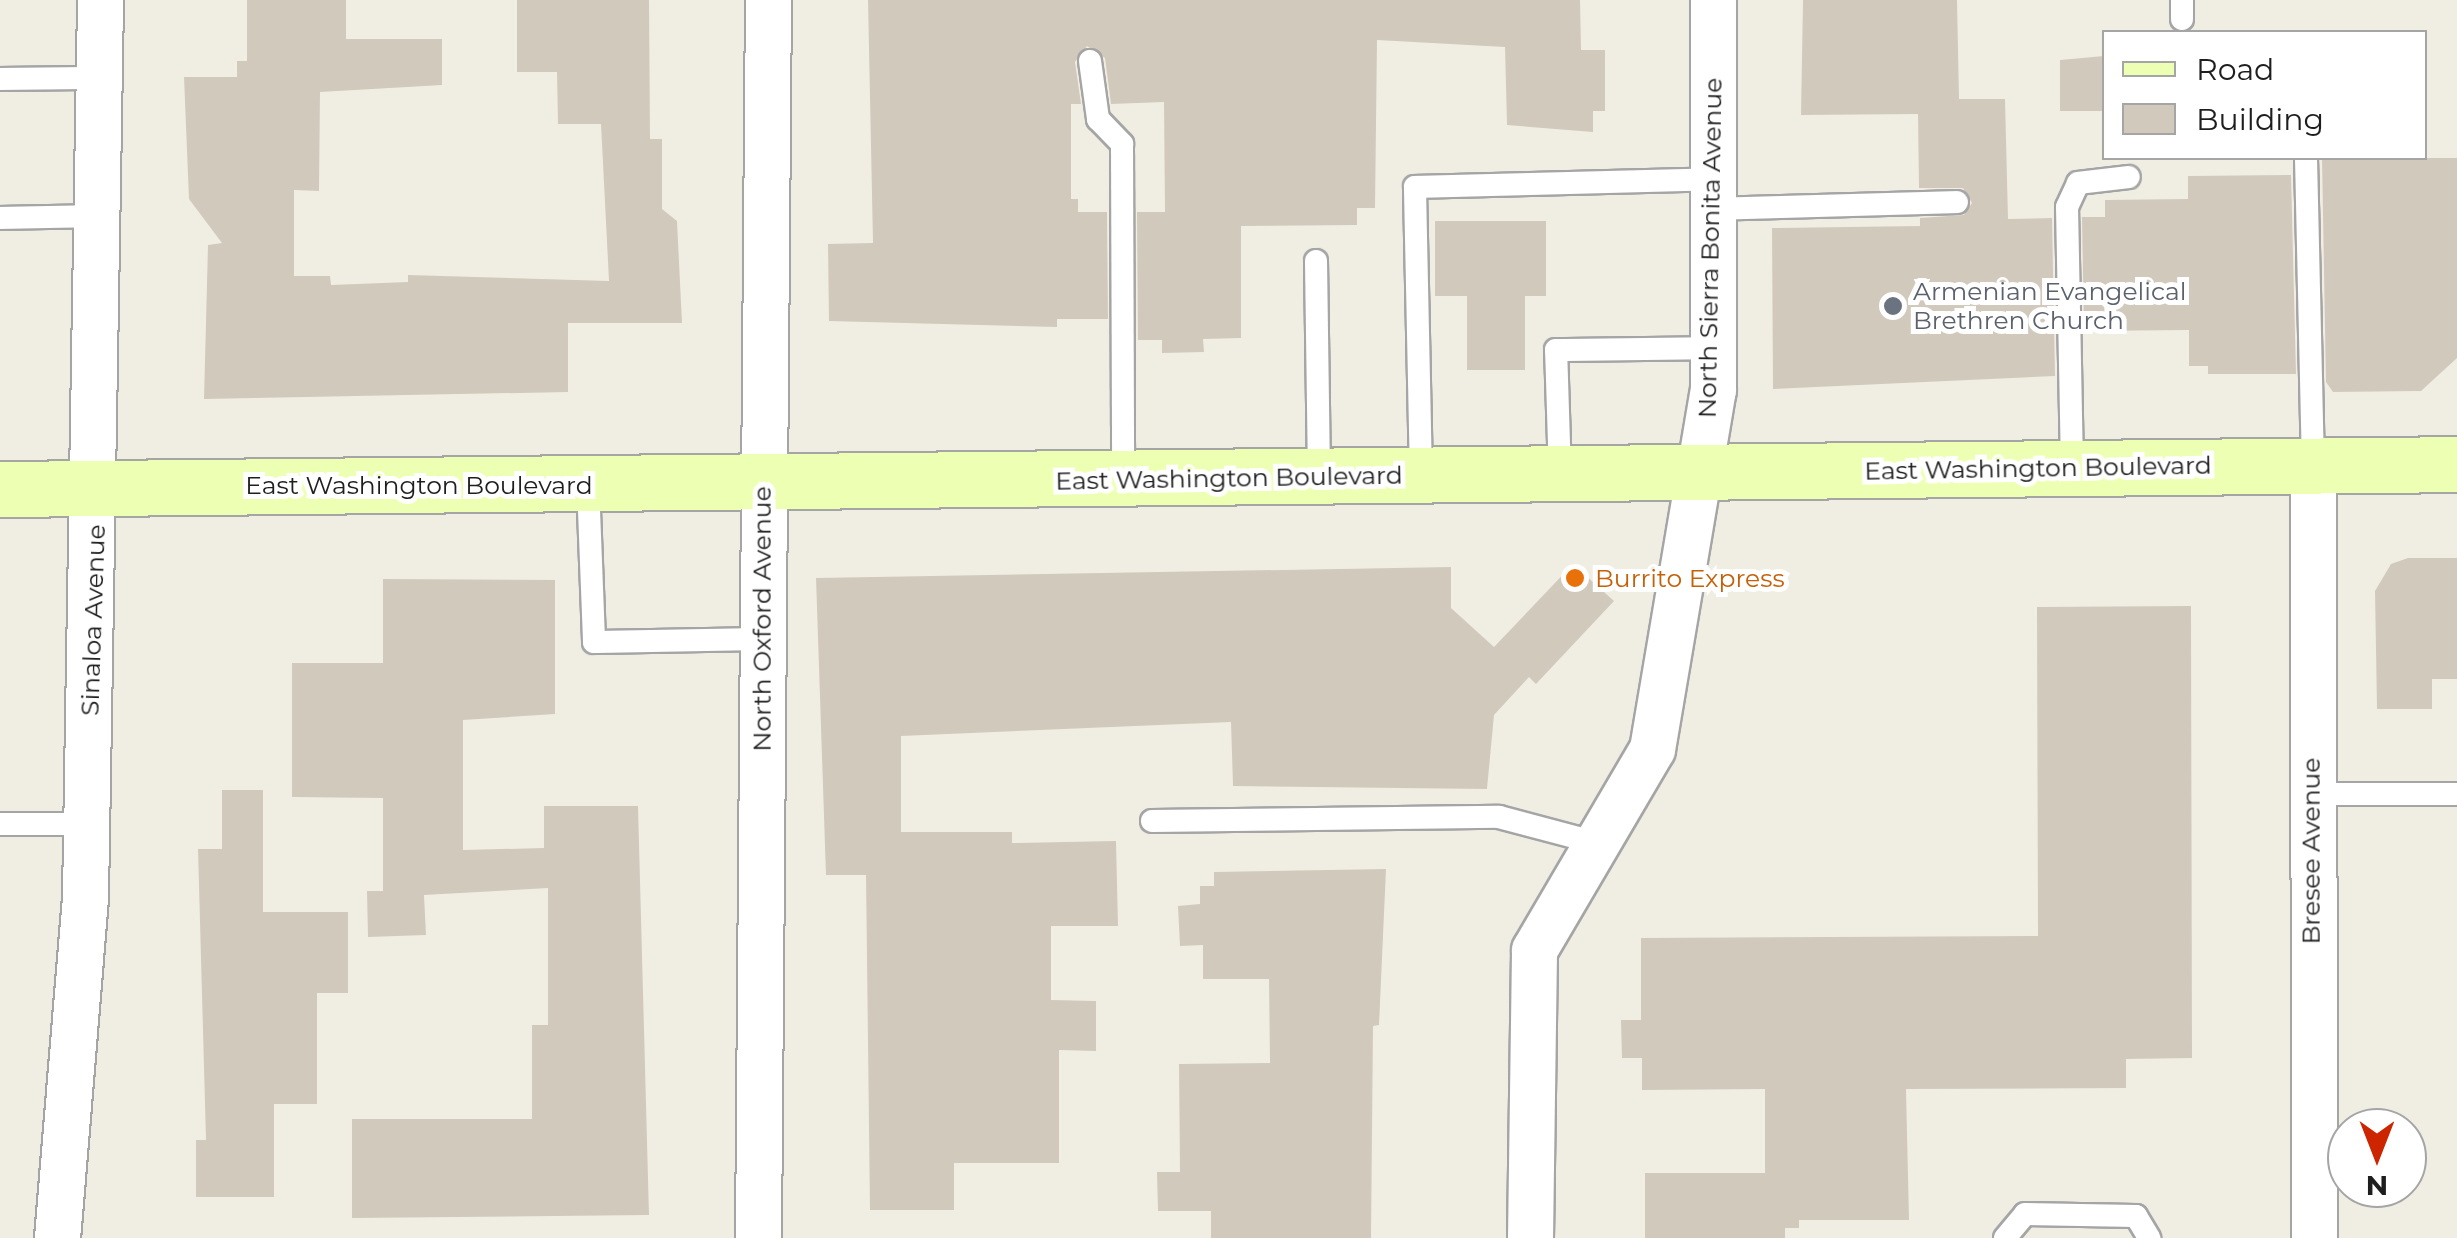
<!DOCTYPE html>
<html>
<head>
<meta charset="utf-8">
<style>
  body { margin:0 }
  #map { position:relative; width:2457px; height:1238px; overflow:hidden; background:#f0eee3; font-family:Montserrat,sans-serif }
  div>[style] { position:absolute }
  .building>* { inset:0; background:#d1c9bc }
  .roads { filter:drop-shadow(2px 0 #a5a5a5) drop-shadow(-2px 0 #a5a5a5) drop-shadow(0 2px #a5a5a5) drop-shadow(0 -2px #a5a5a5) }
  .service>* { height:22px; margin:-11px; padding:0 11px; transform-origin:11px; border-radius:11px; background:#fff }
  .minor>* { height:45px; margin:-22.5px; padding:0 22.5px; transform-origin:22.5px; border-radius:22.5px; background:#fff }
  .secondary>* { height:55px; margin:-27.5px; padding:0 27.5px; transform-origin:27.5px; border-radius:27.5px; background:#edffb2 }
  .dots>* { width:28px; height:28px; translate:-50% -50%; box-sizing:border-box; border:5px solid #fff; border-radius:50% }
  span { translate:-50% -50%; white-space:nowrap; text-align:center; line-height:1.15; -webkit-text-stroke:10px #fff; paint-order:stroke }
  .street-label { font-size:25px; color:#1e1e1e }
  .worship-label { font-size:25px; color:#5b616d }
  .left { translate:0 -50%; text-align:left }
  .food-label { font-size:25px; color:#c56008 }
  .legend { position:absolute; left:2102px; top:30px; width:325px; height:130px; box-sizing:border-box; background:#fff; border:2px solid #a5a5a5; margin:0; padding:12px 18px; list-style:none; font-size:30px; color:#1e1e1e }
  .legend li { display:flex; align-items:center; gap:20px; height:50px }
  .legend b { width:50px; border:2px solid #a5a5a5 }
  .north { position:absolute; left:2327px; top:1108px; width:100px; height:100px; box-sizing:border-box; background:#fff; border:2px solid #a5a5a5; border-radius:50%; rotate:180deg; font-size:28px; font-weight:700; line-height:40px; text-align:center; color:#1e1e1e }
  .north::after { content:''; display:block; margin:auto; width:35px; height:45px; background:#cc2500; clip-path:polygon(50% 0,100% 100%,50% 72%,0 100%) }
</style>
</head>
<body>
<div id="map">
  <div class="building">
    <div style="clip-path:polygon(247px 0,346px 0,346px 39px,442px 39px,442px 85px,320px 92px,319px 191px,294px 190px,294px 276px,330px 276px,331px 285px,408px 282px,408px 275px,609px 281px,601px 124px,558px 124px,557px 72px,517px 72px,517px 0,649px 0,650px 139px,662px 139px,662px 209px,677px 221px,682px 323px,568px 323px,568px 392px,204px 399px,208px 245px,222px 243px,189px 199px,184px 77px,237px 77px,237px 61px,247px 61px)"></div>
    <div style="clip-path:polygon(868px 0,1580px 0,1581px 50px,1605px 50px,1605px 111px,1593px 111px,1593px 132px,1507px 125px,1505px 47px,1377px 40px,1375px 208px,1357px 208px,1357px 225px,1241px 226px,1241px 338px,1203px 339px,1204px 352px,1162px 353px,1162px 340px,1138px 340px,1137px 212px,1165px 212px,1164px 102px,1111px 104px,1105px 58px,1087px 46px,1075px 62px,1081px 104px,1071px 104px,1071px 199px,1078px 199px,1078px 212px,1107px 212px,1108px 319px,1057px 319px,1057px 327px,829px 321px,828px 244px,873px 243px)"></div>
    <div style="clip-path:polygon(1803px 0,1957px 0,1959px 99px,2005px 99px,2008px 219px,2052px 218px,2055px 376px,1773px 389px,1772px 228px,1920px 226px,1920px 218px,1964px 215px,1972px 203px,1963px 188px,1919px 188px,1918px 114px,1801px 115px)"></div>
    <div style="clip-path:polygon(2104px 56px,2104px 111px,2060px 111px,2060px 60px)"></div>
    <div style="clip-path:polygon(2322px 158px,2457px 158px,2457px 358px,2421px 391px,2333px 392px,2326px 382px)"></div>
    <div style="clip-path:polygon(2291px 175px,2296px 374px,2208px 374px,2208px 366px,2189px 366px,2189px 330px,2084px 331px,2082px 217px,2105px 217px,2105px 200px,2188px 199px,2188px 176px)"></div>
    <div style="clip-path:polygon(1435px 221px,1546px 221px,1546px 296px,1525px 296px,1525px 370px,1467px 370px,1467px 296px,1435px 296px)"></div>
    <div style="clip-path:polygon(2408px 558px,2457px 558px,2457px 679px,2432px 679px,2432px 709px,2377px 709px,2375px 591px,2391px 564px)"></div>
    <div style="clip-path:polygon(1573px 564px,1614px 601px,1536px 684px,1529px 677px,1494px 715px,1487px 789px,1233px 786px,1231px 722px,901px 736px,901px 832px,1012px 832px,1012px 843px,1116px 841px,1118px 926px,1051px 926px,1051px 1000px,1096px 1001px,1096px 1051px,1059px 1050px,1059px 1163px,954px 1163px,954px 1210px,870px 1210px,866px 875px,826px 875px,816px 578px,1451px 567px,1451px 608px,1494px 647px)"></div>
    <div style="clip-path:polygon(383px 579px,555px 580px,555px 714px,463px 720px,463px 850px,544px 848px,544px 806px,638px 806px,649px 1215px,352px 1218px,352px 1119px,532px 1119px,532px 1025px,548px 1025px,548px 888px,424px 895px,426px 935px,368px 937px,367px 891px,383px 891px,383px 798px,292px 797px,292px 663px,383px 663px)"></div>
    <div style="clip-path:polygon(2191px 606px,2192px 1058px,2126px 1059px,2126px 1088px,1906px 1089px,1909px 1220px,1799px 1220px,1799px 1228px,1785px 1228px,1785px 1238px,1645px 1238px,1645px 1173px,1765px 1173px,1765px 1089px,1642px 1090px,1642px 1058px,1622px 1058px,1621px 1020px,1641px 1020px,1641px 938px,2038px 936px,2037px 607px)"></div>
    <div style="clip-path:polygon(222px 790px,263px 790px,263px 912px,348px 912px,348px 993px,317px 993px,317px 1104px,274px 1104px,274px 1197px,196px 1197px,196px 1140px,206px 1140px,198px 849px,222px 849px)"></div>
    <div style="clip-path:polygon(1386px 869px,1379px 1025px,1373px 1026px,1371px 1238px,1211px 1238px,1211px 1211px,1158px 1211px,1157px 1172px,1180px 1172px,1179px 1064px,1270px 1063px,1269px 979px,1203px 979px,1203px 945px,1180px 946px,1178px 906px,1200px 904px,1200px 886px,1214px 886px,1214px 872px)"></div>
  </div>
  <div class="roads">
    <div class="service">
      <div style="left:2182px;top:19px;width:19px;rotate:-90deg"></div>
      <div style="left:1090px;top:61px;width:59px;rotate:82.1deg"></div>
      <div style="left:1098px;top:119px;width:35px;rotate:46deg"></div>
      <div style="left:1122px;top:144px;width:335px;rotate:89.8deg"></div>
      <div style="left:0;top:79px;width:99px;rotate:-0.6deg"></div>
      <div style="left:2306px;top:158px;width:306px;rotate:88.7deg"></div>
      <div style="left:1712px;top:209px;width:245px;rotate:-1.6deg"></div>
      <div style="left:0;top:218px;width:101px;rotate:-1.1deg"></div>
      <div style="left:1316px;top:261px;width:216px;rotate:89.2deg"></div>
      <div style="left:2072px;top:467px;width:260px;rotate:-91.1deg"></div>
      <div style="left:2067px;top:207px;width:26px;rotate:-65deg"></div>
      <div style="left:2078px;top:183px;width:51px;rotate:-6.7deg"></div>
      <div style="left:1560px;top:475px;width:125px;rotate:-91.8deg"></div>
      <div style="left:1556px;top:350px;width:158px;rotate:-0.7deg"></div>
      <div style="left:1421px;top:476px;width:289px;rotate:-91.2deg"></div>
      <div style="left:1415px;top:187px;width:298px;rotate:-1.5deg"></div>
      <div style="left:588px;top:484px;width:158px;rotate:87.8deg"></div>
      <div style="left:594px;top:642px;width:169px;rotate:-1deg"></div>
      <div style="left:2310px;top:794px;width:147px"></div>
      <div style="left:1152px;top:821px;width:347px;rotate:-0.7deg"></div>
      <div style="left:1499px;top:817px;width:101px;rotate:14.9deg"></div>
      <div style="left:0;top:824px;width:86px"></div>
      <div style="left:2005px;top:1238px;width:31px;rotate:-50deg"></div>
      <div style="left:2025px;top:1214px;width:111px;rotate:1deg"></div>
      <div style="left:2136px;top:1216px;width:26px;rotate:59deg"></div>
    </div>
    <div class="minor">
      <div style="left:2313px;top:464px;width:774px;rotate:89.93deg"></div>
      <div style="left:57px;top:1238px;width:342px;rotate:-85.3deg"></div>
      <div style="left:85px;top:897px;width:897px;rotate:-89.04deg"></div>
      <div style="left:758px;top:1238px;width:1238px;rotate:-89.54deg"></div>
      <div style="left:1530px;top:1238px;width:288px;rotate:-89.2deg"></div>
      <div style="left:1534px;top:950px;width:233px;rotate:-59.6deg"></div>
      <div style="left:1652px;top:749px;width:364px;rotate:-80.4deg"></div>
      <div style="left:1713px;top:390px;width:390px;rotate:-90deg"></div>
    </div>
    <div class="secondary">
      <div style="left:0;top:489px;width:2457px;rotate:-0.58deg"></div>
    </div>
  </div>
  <div class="dots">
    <div style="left:1893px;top:306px;background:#6b7280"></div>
    <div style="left:1575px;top:578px;background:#e8710a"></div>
  </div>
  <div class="street-label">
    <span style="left:1710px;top:248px;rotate:-89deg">North Sierra Bonita Avenue</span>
    <span style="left:2038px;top:468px;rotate:-1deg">East Washington Boulevard</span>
    <span style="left:1229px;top:478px;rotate:-1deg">East Washington Boulevard</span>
    <span style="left:419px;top:485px">East Washington Boulevard</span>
    <span style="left:762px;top:619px;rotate:-90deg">North Oxford Avenue</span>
    <span style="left:93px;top:620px;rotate:-88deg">Sinaloa Avenue</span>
    <span style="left:2311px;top:851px;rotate:-90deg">Bresee Avenue</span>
  </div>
  <div class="worship-label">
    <span class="left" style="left:1913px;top:306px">Armenian Evangelical<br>Brethren Church</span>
  </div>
  <div class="food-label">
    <span class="left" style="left:1595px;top:578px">Burrito Express</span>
  </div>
  <ul class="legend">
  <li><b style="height:12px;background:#edffb2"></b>Road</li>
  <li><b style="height:28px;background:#d1c9bc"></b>Building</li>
  </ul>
  <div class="north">N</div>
</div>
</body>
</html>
